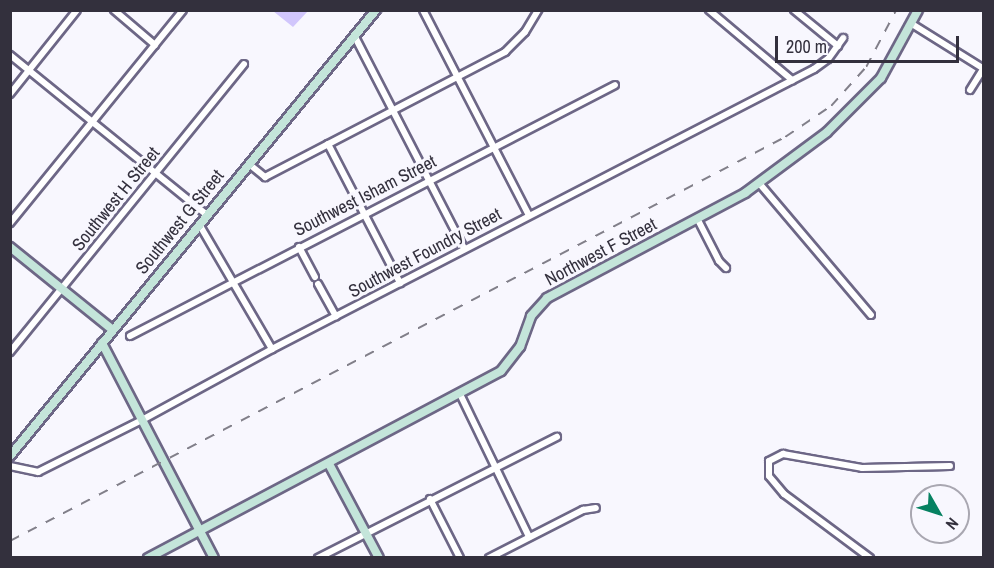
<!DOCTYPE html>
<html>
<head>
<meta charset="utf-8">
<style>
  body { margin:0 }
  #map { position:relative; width:994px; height:568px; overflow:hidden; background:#f8f7fe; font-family:"Archivo Narrow",sans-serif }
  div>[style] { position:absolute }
  .green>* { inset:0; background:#d1c6fc }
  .roads { filter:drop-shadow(2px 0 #6d6786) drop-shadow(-2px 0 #6d6786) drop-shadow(0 2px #6d6786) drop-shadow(0 -2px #6d6786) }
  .street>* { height:6px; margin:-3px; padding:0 3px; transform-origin:3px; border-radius:3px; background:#fff }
  .secondary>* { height:8px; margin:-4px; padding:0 4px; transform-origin:4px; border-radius:4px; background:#c4e5da }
  .rail>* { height:1.5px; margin-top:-0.75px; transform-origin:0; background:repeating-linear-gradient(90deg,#817f89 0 10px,transparent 0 20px) }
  span { translate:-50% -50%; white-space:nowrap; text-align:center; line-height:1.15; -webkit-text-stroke:6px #f8f7fe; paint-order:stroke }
  .street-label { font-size:18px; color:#33303d }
  .frame { position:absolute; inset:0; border:12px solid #33303d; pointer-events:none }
  .north { position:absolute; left:910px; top:484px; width:60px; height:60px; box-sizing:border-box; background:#f8f7fe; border:2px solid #a9a7b1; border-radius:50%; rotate:129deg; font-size:16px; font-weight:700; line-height:24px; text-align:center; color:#33303d }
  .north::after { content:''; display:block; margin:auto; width:21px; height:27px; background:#068161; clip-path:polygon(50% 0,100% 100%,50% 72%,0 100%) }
  .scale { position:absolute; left:775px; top:36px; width:184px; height:27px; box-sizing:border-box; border:3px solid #33303d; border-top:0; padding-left:8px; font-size:18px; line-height:21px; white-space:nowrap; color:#33303d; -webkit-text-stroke:4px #f8f7fe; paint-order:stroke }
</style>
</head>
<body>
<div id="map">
  <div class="green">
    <div style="clip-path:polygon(273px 11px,308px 11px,293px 27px)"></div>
  </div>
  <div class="roads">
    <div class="street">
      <div style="left:114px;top:10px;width:54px;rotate:40.5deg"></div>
      <div style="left:423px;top:10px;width:231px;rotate:62.7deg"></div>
      <div style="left:709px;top:10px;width:109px;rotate:40.1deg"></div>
      <div style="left:794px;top:10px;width:57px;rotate:39.3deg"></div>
      <div style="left:912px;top:24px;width:85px;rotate:32deg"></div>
      <div style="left:355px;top:37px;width:237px;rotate:62.7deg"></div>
      <div style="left:10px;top:55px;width:254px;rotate:39.1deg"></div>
      <div style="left:970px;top:90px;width:25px;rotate:-58deg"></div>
      <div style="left:10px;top:94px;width:107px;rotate:-51.4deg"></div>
      <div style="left:328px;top:144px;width:157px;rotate:62.6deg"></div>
      <div style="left:249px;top:164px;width:21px;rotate:39deg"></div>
      <div style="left:265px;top:177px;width:271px;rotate:-27.5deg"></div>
      <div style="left:505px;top:52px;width:28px;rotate:-45deg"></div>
      <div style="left:525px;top:32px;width:26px;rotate:-59deg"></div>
      <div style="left:759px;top:183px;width:173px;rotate:49.7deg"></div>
      <div style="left:698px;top:220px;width:46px;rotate:62.9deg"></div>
      <div style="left:719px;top:261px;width:10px;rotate:45deg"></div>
      <div style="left:10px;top:223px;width:274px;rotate:-50.9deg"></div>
      <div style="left:199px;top:224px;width:145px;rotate:59.7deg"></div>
      <div style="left:299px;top:247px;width:34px;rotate:62deg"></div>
      <div style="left:318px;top:284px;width:37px;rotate:61deg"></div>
      <div style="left:130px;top:336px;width:546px;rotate:-27.36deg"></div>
      <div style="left:10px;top:352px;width:371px;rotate:-50.9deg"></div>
      <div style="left:460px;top:394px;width:159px;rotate:64.2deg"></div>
      <div style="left:10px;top:466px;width:29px;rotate:12deg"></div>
      <div style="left:38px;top:472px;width:116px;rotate:-26.6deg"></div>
      <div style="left:142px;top:420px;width:148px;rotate:-28.6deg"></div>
      <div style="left:272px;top:349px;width:610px;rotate:-27.32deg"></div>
      <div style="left:814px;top:69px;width:17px;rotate:-36deg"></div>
      <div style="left:828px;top:59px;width:26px;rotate:-54deg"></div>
      <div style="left:430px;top:499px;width:66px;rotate:63deg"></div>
      <div style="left:318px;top:558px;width:268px;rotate:-26.9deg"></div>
      <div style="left:489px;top:558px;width:106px;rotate:-27.1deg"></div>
      <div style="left:583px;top:510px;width:13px;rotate:-9deg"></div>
      <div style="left:870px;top:558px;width:107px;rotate:-143.3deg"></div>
      <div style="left:784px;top:494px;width:23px;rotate:-130deg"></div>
      <div style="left:769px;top:476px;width:15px;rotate:-90deg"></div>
      <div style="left:769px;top:461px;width:16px;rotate:-27deg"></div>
      <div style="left:783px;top:454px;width:80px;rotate:10deg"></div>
      <div style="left:862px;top:468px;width:88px;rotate:-1.3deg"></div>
    </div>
    <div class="secondary">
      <div style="left:10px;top:247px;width:132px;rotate:38.9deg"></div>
      <div style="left:102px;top:343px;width:242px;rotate:62.5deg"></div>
      <div style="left:10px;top:456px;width:577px;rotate:-50.63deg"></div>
      <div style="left:329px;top:464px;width:106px;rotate:62deg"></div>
      <div style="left:148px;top:558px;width:399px;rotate:-27.9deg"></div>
      <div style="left:501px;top:371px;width:31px;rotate:-52deg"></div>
      <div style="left:520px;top:347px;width:33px;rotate:-70deg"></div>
      <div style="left:531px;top:316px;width:24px;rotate:-48deg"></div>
      <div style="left:547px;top:298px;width:224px;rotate:-27.9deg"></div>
      <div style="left:745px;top:193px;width:102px;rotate:-36.6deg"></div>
      <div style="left:827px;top:132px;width:76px;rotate:-45deg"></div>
      <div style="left:881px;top:78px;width:77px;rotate:-61.4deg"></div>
    </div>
  </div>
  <div class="rail">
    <div style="left:10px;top:541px;width:874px;rotate:-27.53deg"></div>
    <div style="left:785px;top:137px;width:55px;rotate:-34deg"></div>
    <div style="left:831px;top:106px;width:52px;rotate:-48.1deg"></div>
    <div style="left:866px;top:67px;width:64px;rotate:-62.2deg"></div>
  </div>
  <div class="street-label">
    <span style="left:365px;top:196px;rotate:-27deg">Southwest Isham Street</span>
    <span style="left:116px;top:199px;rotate:-51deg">Southwest H Street</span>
    <span style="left:180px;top:222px;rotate:-51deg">Southwest G Street</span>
    <span style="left:601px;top:252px;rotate:-28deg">Northwest F Street</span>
    <span style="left:425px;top:253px;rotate:-28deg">Southwest Foundry Street</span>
  </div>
  <div class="frame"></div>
  <div class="north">N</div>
  <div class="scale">200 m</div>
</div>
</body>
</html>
